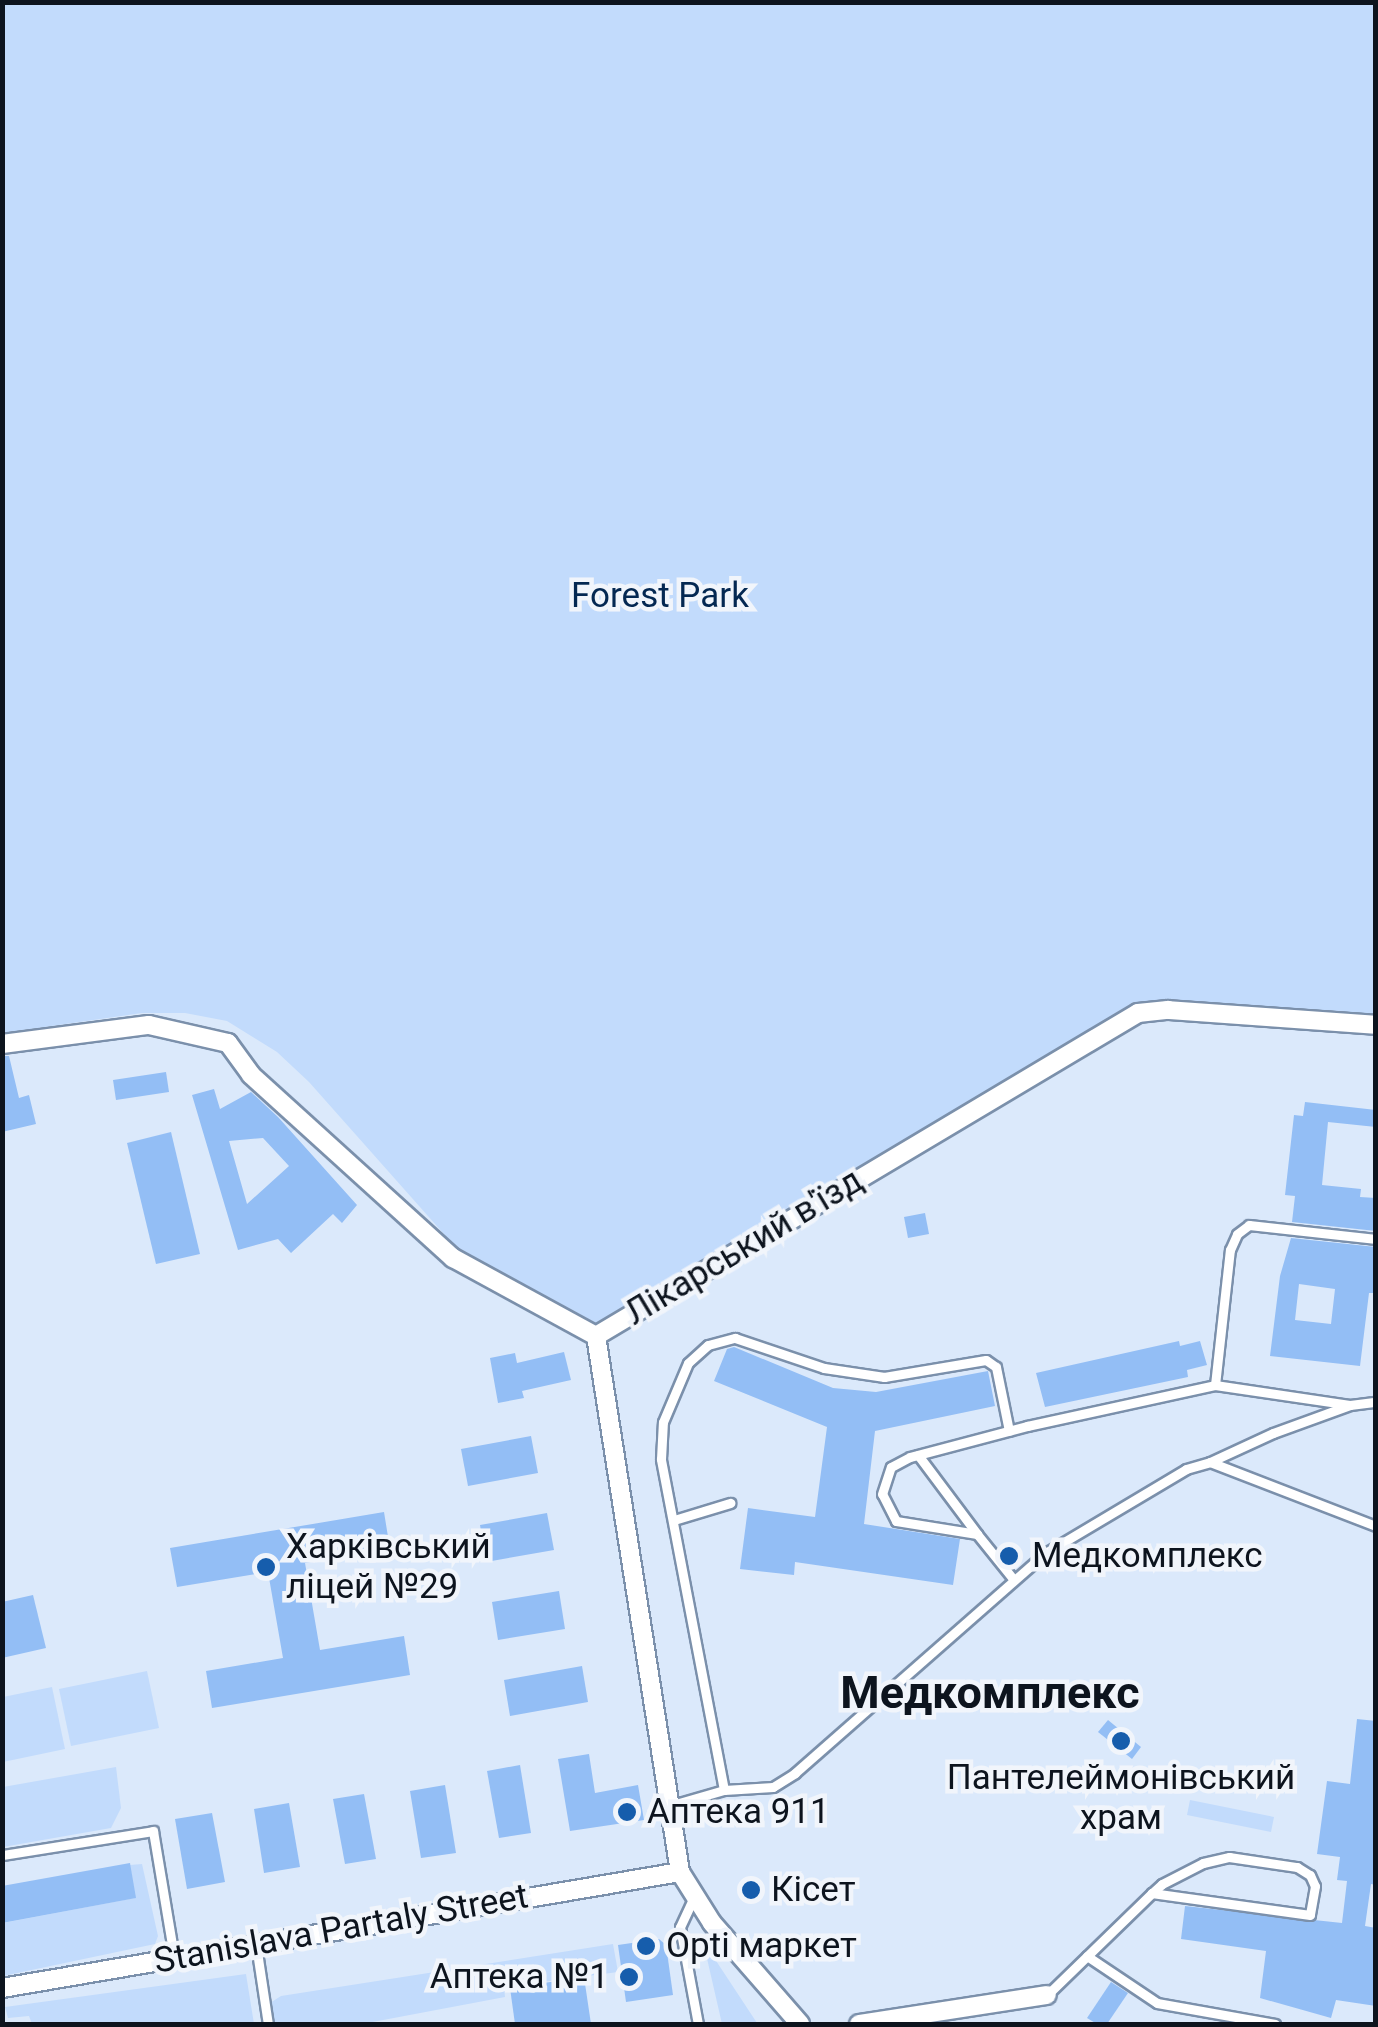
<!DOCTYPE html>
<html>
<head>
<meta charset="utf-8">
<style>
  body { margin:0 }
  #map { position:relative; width:1378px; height:2027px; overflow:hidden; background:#dbe9fb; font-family:Roboto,sans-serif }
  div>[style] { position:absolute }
  .green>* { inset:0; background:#c2dbfc }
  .building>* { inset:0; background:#93bef5 }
  .roads { filter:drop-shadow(2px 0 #7b90ab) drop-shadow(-2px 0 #7b90ab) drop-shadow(0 2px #7b90ab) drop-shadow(0 -2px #7b90ab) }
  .service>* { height:9px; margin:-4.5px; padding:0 4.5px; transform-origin:4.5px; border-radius:4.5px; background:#fff }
  .minor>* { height:18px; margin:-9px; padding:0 9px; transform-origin:9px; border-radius:9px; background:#fff }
  .dots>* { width:28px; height:28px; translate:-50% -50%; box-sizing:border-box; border:5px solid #f1f5fb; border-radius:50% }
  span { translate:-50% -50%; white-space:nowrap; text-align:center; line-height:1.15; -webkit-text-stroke:9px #f1f5fb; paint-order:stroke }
  .park-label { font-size:35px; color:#042852 }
  .street-label { font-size:35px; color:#0d141e }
  .poi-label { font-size:35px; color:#0d141e }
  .left { translate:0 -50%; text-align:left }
  .right { translate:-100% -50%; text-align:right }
  .district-label { font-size:45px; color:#0d141e; font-weight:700 }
  .frame { position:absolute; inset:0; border:5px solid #0d141e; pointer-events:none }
</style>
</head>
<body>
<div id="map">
  <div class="green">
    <div style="clip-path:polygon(2px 3px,1375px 3px,1375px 1024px,1134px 1014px,1085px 1032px,596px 1324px,482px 1268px,459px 1251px,309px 1082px,277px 1052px,227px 1021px,185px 1013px,142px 1013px,3px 1033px)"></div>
    <div style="clip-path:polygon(147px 1671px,159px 1728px,71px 1746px,59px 1689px)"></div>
    <div style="clip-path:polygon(52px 1687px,65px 1749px,3px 1762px,3px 1697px)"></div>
    <div style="clip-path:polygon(116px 1767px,121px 1808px,111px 1828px,3px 1847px,3px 1787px)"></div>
    <div style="clip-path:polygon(1190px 1800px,1274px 1817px,1271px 1832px,1187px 1815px)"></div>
    <div style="clip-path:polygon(142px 1864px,158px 1936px,155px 1944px,3px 1976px,3px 1923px,135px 1898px,130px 1865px)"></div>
    <div style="clip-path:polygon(703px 1941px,757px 2023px,758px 2024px,722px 2024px)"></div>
    <div style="clip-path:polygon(613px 1944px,618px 1972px,504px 1987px,505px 1997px,362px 2024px,271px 2024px,270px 2003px,281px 1996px)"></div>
    <div style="clip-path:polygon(246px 1974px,254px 2024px,32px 2024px,29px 2016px,8px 2018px,5px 2007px)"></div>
  </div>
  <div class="building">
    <div style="clip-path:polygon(2px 1056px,9px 1056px,19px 1098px,29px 1095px,36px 1124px,2px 1132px)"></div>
    <div style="clip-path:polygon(166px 1072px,169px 1092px,116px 1100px,113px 1080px)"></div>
    <div style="clip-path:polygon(evenodd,214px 1089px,220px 1109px,251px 1092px,278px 1117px,357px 1205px,342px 1223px,333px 1214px,291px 1253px,278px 1239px,238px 1250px,192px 1095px,214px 1089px,263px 1138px,289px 1166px,247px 1204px,229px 1141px,263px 1138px)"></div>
    <div style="clip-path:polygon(1305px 1102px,1376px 1110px,1376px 1127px,1328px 1122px,1322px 1185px,1361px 1189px,1360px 1197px,1376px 1198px,1376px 1231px,1292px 1222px,1295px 1196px,1285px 1195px,1294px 1115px,1303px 1116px)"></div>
    <div style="clip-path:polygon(171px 1132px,200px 1254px,156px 1264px,127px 1143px)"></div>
    <div style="clip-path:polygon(925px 1213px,929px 1234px,908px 1238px,904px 1217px)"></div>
    <div style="clip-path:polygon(evenodd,1291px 1238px,1376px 1247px,1376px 1293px,1369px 1293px,1360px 1366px,1270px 1356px,1280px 1276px,1291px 1238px,1299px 1284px,1335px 1289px,1331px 1324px,1295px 1320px,1299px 1284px)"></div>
    <div style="clip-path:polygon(1179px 1341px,1180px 1346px,1200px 1341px,1207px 1365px,1187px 1370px,1188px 1377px,1045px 1407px,1036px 1373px)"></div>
    <div style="clip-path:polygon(734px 1347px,833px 1388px,876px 1392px,988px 1371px,995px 1406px,875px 1431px,864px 1524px,960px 1539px,953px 1585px,795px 1562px,794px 1575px,740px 1569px,748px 1508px,815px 1517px,827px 1427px,714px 1381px,727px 1349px)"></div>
    <div style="clip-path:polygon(564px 1352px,571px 1380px,522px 1391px,524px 1398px,498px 1403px,490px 1358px,515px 1353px,517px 1363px)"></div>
    <div style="clip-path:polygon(531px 1436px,538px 1473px,468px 1486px,461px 1449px)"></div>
    <div style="clip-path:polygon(384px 1512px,390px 1549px,305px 1563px,320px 1650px,404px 1636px,410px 1675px,212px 1708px,206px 1671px,283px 1658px,268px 1572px,177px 1587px,170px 1548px)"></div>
    <div style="clip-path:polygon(547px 1513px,554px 1550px,486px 1562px,480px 1525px)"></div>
    <div style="clip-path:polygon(559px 1591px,565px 1629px,498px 1640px,492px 1602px)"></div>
    <div style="clip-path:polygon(33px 1595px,46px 1648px,2px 1658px,2px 1602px)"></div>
    <div style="clip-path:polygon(582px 1666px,588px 1702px,510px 1716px,504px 1680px)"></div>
    <div style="clip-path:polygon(1357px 1719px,1376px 1721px,1376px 1885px,1371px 1884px,1365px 1926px,1376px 1928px,1376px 2006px,1336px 2000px,1331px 2018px,1260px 1998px,1266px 1951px,1181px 1939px,1185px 1906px,1342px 1923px,1347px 1881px,1337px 1880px,1340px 1857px,1317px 1854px,1327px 1781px,1350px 1784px)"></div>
    <div style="clip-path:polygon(1108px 1720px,1141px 1747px,1132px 1759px,1098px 1732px)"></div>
    <div style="clip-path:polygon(589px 1754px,595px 1793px,638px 1785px,644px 1820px,570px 1831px,558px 1759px)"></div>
    <div style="clip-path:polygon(520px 1765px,531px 1833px,499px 1838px,487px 1771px)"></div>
    <div style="clip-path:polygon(445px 1785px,456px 1853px,421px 1858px,410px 1791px)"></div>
    <div style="clip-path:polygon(364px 1794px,376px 1859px,345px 1864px,333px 1799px)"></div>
    <div style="clip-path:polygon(289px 1803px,300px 1867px,264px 1873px,254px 1809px)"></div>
    <div style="clip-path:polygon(212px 1813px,225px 1882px,187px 1889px,175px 1819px)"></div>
    <div style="clip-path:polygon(130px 1863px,136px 1898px,2px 1923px,2px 1886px)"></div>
    <div style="clip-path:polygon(760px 1881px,762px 1896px,745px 1898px,743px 1883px)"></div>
    <div style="clip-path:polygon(659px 1939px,666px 1945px,673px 1995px,626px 2002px,618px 1945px)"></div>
    <div style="clip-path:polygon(584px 1977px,591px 2024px,515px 2024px,510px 1988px)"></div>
    <div style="clip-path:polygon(1111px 1982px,1128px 1993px,1107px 2024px,1097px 2024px,1087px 2018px)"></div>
  </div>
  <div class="roads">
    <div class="service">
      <div style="left:1215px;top:1385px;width:136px;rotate:-83.7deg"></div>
      <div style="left:1230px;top:1250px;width:17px;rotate:-66deg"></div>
      <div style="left:1237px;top:1234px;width:15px;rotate:-37deg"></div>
      <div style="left:1249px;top:1225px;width:128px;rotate:6.3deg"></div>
      <div style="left:918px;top:1455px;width:99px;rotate:53.2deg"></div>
      <div style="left:1210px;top:1462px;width:69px;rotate:-24.7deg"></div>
      <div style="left:1273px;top:1433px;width:82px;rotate:-20deg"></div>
      <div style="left:1350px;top:1405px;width:26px;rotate:-7deg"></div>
      <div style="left:674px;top:1520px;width:59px;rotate:-16.9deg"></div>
      <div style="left:1014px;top:1580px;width:59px;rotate:-128.8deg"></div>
      <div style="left:977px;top:1534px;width:82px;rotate:-170.9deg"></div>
      <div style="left:896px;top:1521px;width:30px;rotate:-117deg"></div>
      <div style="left:882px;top:1494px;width:28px;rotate:-72deg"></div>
      <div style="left:891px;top:1467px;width:21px;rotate:-28deg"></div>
      <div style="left:910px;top:1457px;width:121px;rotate:-14.8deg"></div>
      <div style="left:1027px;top:1426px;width:192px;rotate:-12.3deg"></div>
      <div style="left:1215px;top:1385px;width:136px;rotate:8.4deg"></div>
      <div style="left:724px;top:1790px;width:337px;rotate:-100.8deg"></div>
      <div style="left:661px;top:1459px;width:37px;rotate:-87deg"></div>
      <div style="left:663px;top:1422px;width:64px;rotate:-67deg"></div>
      <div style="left:688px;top:1363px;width:27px;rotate:-42deg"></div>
      <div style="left:708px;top:1345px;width:28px;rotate:-15deg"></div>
      <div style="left:735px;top:1338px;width:94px;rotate:18.6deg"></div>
      <div style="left:824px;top:1368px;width:61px;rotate:8.5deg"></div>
      <div style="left:884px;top:1377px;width:103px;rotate:-9.5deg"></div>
      <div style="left:986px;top:1360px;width:12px;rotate:35deg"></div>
      <div style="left:996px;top:1367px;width:65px;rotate:78.5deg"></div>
      <div style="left:672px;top:1805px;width:54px;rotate:-16.1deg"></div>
      <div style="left:724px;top:1790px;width:49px;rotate:-3.5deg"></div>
      <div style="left:773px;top:1787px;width:26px;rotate:-32deg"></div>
      <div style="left:795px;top:1773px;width:335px;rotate:-41.3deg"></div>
      <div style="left:1047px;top:1552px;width:162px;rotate:-30.8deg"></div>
      <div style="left:1186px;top:1469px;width:25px;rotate:-16deg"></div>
      <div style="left:1210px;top:1462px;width:178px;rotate:21.1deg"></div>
      <div style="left:2px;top:1855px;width:153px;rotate:-9deg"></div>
      <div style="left:153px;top:1831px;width:127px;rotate:80.5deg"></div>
      <div style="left:694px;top:1897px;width:33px;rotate:115deg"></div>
      <div style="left:680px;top:1927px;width:99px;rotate:79.5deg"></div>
      <div style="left:256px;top:1945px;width:80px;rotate:81.4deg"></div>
      <div style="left:1087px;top:1956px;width:84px;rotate:33.9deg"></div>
      <div style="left:1157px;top:2003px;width:120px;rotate:10.1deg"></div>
      <div style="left:1048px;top:1994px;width:145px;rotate:-44.2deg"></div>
      <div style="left:1152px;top:1893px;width:13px;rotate:-42deg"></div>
      <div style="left:1162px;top:1884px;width:46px;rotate:-27.1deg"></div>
      <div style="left:1203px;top:1863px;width:27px;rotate:-13deg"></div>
      <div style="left:1229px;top:1857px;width:69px;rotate:8.4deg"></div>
      <div style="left:1297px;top:1867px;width:15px;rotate:32deg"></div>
      <div style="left:1310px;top:1875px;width:12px;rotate:66deg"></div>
      <div style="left:1315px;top:1886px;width:29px;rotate:100deg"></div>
      <div style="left:1310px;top:1915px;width:160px;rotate:-172.1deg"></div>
    </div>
    <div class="minor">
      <div style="left:2px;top:1044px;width:148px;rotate:-7.4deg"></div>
      <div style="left:149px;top:1025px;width:81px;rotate:12.8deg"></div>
      <div style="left:228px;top:1043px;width:39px;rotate:54deg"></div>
      <div style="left:251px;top:1075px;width:273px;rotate:42.2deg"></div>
      <div style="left:453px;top:1258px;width:163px;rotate:28.6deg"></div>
      <div style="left:596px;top:1336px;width:631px;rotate:-30.79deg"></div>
      <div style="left:1138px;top:1013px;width:30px;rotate:-6deg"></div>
      <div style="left:1168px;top:1010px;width:209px;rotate:4.1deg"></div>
      <div style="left:596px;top:1336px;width:543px;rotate:81.09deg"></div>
      <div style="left:680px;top:1872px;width:60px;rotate:57.9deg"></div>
      <div style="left:712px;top:1923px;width:134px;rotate:48.9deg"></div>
      <div style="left:2px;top:1988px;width:688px;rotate:-9.71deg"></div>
      <div style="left:859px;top:2024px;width:190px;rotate:-8.8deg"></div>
    </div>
  </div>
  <div class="dots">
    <div style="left:1009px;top:1556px;background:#165dac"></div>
    <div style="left:266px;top:1567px;background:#165dac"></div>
    <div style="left:1121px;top:1741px;background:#165dac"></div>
    <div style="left:627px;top:1812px;background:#165dac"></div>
    <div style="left:751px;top:1890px;background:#165dac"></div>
    <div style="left:646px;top:1946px;background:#165dac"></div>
    <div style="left:629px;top:1977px;background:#165dac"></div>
  </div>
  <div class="park-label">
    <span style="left:660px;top:596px">Forest Park</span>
  </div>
  <div class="street-label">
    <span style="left:744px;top:1247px;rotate:-31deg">Лікарський в'їзд</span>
    <span style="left:341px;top:1929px;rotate:-10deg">Stanislava Partaly Street</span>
  </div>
  <div class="poi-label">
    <span class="left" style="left:286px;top:1567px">Харківський<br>ліцей №29</span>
    <span class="left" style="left:1032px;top:1556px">Медкомплекс</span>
    <span style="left:1121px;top:1798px">Пантелеймонівський<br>храм</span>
    <span class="left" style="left:647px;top:1812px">Аптека 911</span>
    <span class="left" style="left:771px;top:1890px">Кісет</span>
    <span class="left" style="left:666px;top:1946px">Opti маркет</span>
    <span class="right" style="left:609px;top:1977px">Аптека №1</span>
  </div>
  <div class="district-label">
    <span style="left:990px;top:1693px">Медкомплекс</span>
  </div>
  <div class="frame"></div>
</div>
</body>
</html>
